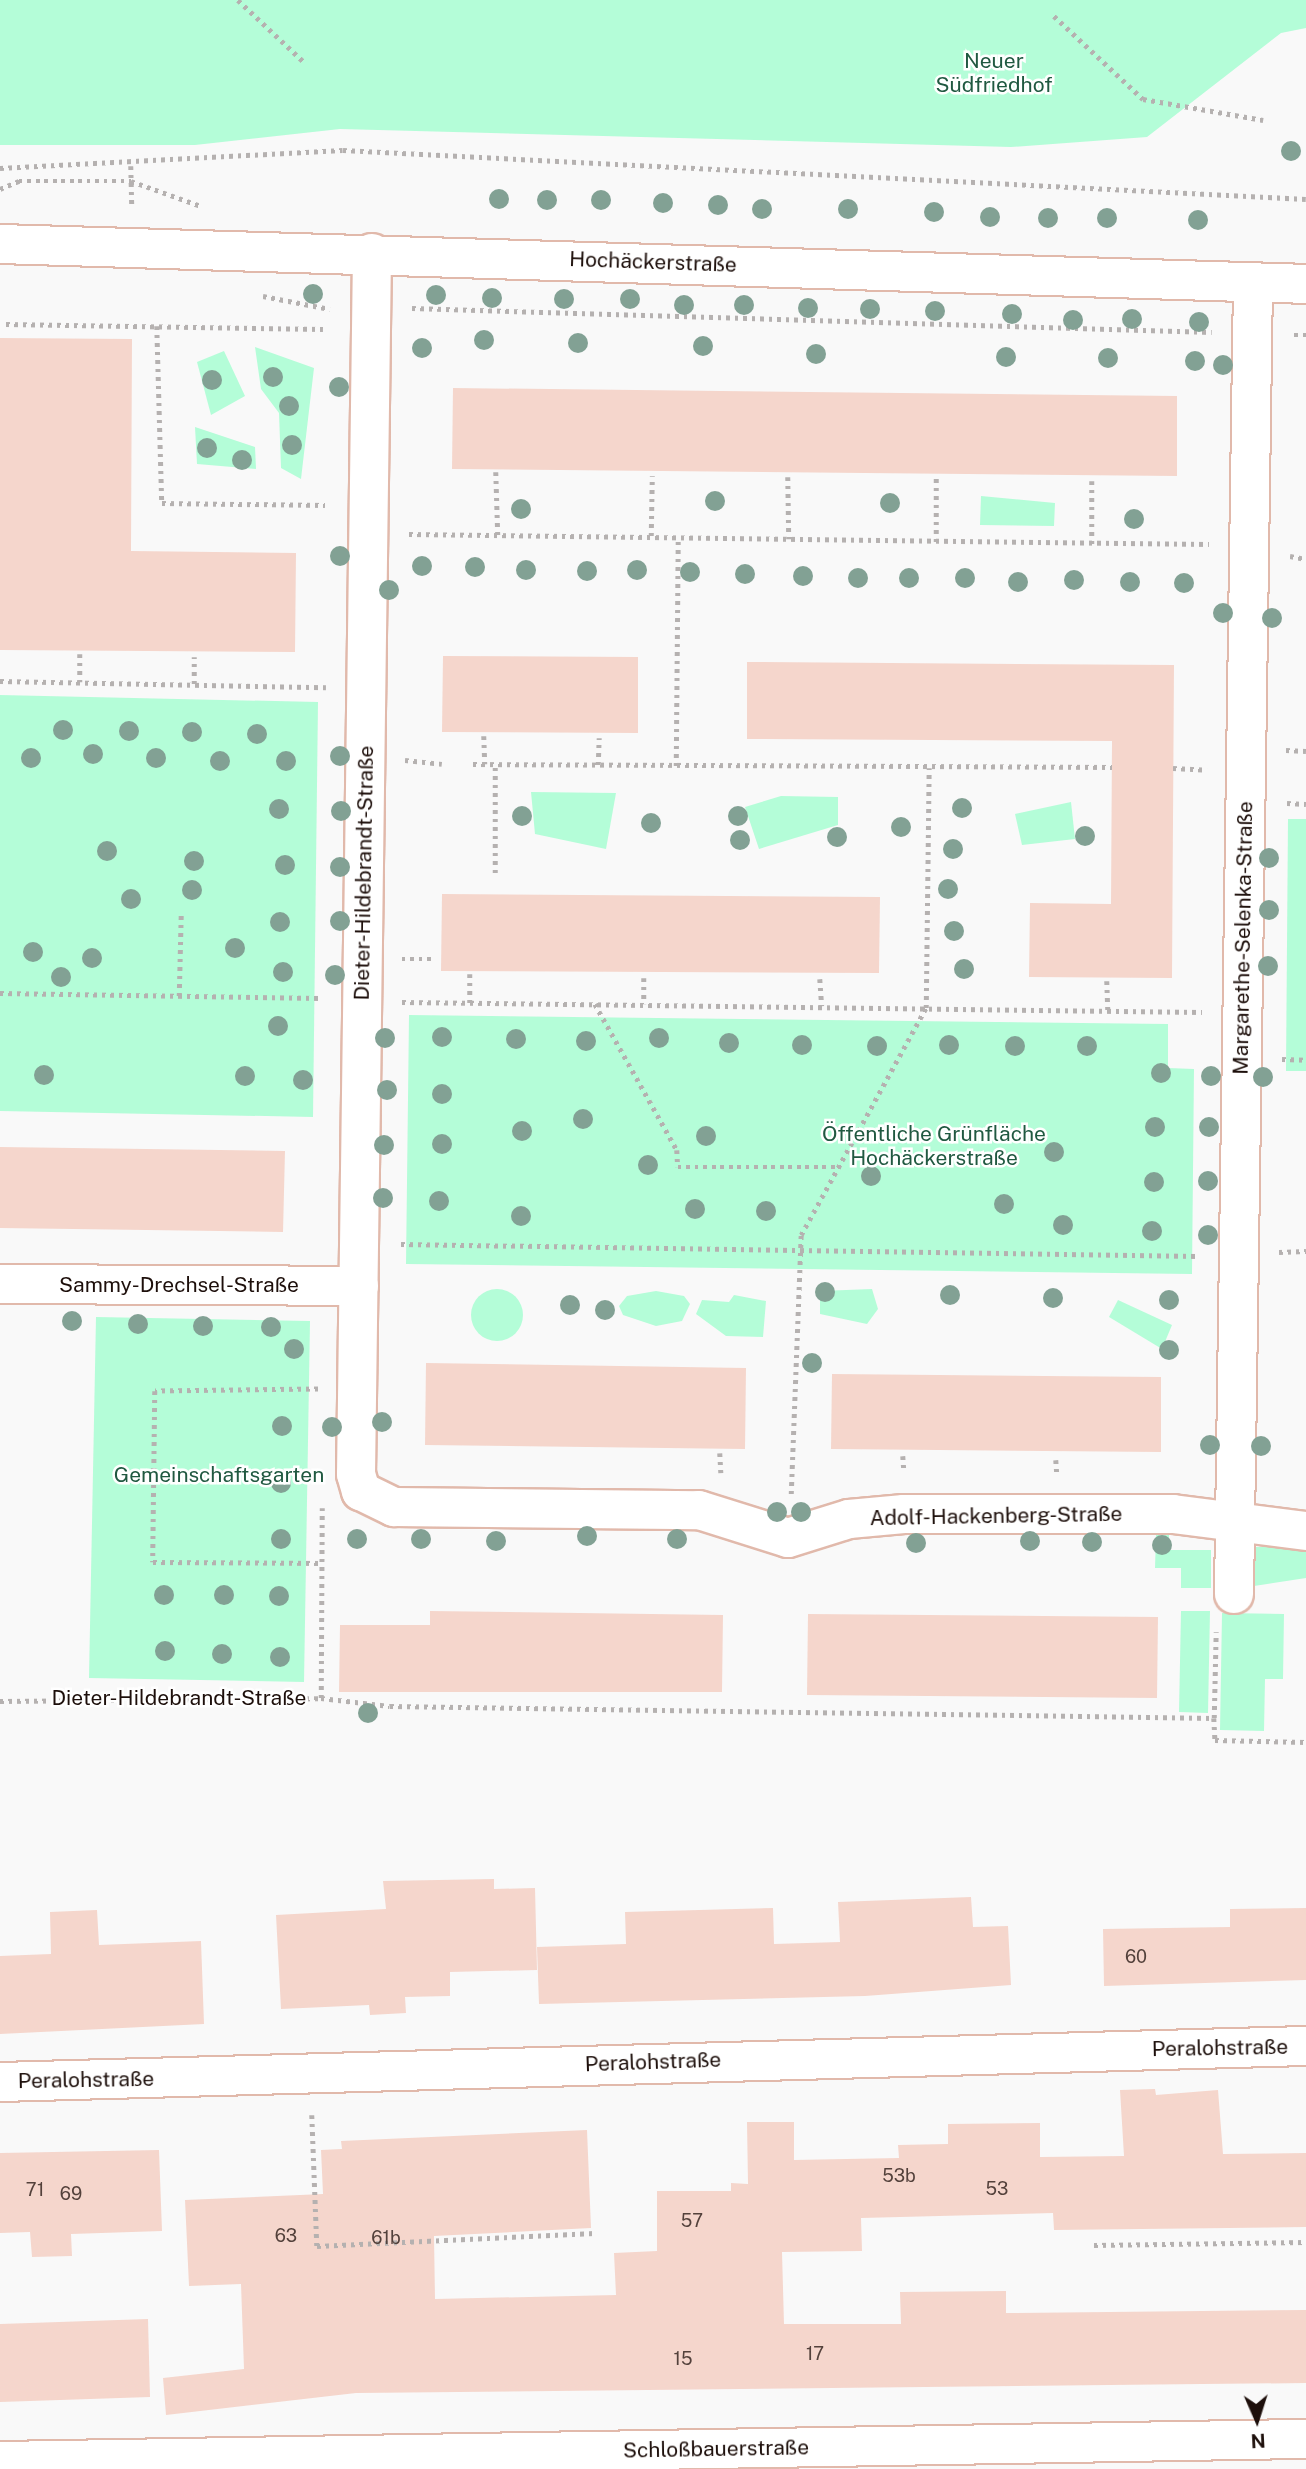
<!DOCTYPE html>
<html>
<head>
<meta charset="utf-8">
<style>
  body { margin:0 }
  #map { position:relative; width:1306px; height:2469px; overflow:hidden; background:#f9f9f9; font-family:"Public Sans",sans-serif }
  div>[style] { position:absolute }
  .green>* { inset:0; background:#b4fdd8 }
  .round { border-radius:50% }
  .building>* { inset:0; background:#f5d6cc }
  .path>* { height:4.5px; margin-top:-2.25px; transform-origin:0; background:repeating-linear-gradient(90deg,#b5b1b0 0 3.5px,transparent 0 8.5px) }
  .roads { filter:drop-shadow(2px 0 #e1b9ab) drop-shadow(-2px 0 #e1b9ab) drop-shadow(0 2px #e1b9ab) drop-shadow(0 -2px #e1b9ab) }
  .minor>* { height:38px; margin:-19px; padding:0 19px; transform-origin:19px; border-radius:19px; background:#fff }
  .trees>* { width:20px; height:20px; margin:-10px; border-radius:50%; background:#82a194 }
  span { translate:-50% -50%; white-space:nowrap; text-align:center; line-height:1.15; -webkit-text-stroke:5px #fff; paint-order:stroke }
  .number-label { font-size:18px; color:#53413b }
  .number-label span { -webkit-text-stroke-width:0 }
  .park-label { font-size:21px; color:#205941 }
  .street-label { font-size:21px; color:#1d0f0b }
  .north { position:absolute; left:1222px; top:2385px; width:70px; height:70px; -webkit-text-stroke:5px #fff; paint-order:stroke; rotate:177deg; font-size:19px; font-weight:700; line-height:28px; text-align:center; color:#1d0f0b }
  .north::after { content:''; display:block; margin:auto; width:24px; height:32px; background:#1d0f0b; clip-path:polygon(50% 0,100% 100%,50% 72%,0 100%) }
</style>
</head>
<body>
<div id="map">
  <div class="green">
    <div style="clip-path:polygon(0 0,1306px 0,1306px 28px,1281px 33px,1147px 137px,1011px 147px,340px 129px,195px 145px,0 145px)"></div>
    <div style="clip-path:polygon(255px 347px,314px 368px,301px 479px,281px 468px,279px 413px,261px 389px)"></div>
    <div style="clip-path:polygon(224px 351px,245px 396px,211px 415px,197px 362px)"></div>
    <div style="clip-path:polygon(195px 427px,255px 447px,256px 469px,197px 464px)"></div>
    <div style="clip-path:polygon(981px 496px,1055px 503px,1054px 526px,980px 525px)"></div>
    <div style="clip-path:polygon(0 695px,318px 702px,313px 1117px,0 1111px)"></div>
    <div style="clip-path:polygon(531px 792px,616px 793px,606px 849px,535px 834px)"></div>
    <div style="clip-path:polygon(781px 796px,838px 797px,838px 825px,759px 849px,745px 807px)"></div>
    <div style="clip-path:polygon(1071px 802px,1075px 839px,1022px 845px,1015px 814px)"></div>
    <div style="clip-path:polygon(1288px 819px,1306px 819px,1306px 1071px,1286px 1071px)"></div>
    <div style="clip-path:polygon(409px 1015px,1168px 1024px,1168px 1068px,1194px 1069px,1192px 1274px,406px 1264px)"></div>
    <div class="round" style="left:471px;top:1289px;width:52px;height:52px"></div>
    <div style="clip-path:polygon(872px 1289px,878px 1309px,867px 1324px,820px 1314px,820px 1291px)"></div>
    <div style="clip-path:polygon(656px 1291px,684px 1296px,690px 1304px,682px 1321px,656px 1326px,623px 1315px,619px 1306px,627px 1296px)"></div>
    <div style="clip-path:polygon(734px 1295px,766px 1301px,763px 1337px,726px 1336px,696px 1314px,702px 1300px,729px 1302px)"></div>
    <div style="clip-path:polygon(1118px 1300px,1172px 1325px,1162px 1349px,1109px 1317px)"></div>
    <div style="clip-path:polygon(96px 1317px,310px 1321px,304px 1682px,89px 1678px)"></div>
    <div style="clip-path:polygon(1156px 1535px,1169px 1535px,1169px 1550px,1211px 1550px,1211px 1588px,1181px 1588px,1181px 1568px,1155px 1568px)"></div>
    <div style="clip-path:polygon(1306px 1546px,1306px 1578px,1254px 1586px,1254px 1547px)"></div>
    <div style="clip-path:polygon(1181px 1611px,1210px 1611px,1208px 1713px,1179px 1712px)"></div>
    <div style="clip-path:polygon(1222px 1613px,1284px 1614px,1283px 1679px,1265px 1679px,1264px 1731px,1220px 1730px)"></div>
  </div>
  <div class="building">
    <div style="clip-path:polygon(0 338px,132px 339px,131px 551px,296px 553px,295px 652px,0 650px)"></div>
    <div style="clip-path:polygon(453px 388px,1177px 396px,1177px 476px,452px 469px)"></div>
    <div style="clip-path:polygon(443px 656px,638px 657px,638px 733px,442px 732px)"></div>
    <div style="clip-path:polygon(747px 662px,1174px 665px,1172px 978px,1029px 977px,1030px 903px,1111px 904px,1112px 741px,747px 739px)"></div>
    <div style="clip-path:polygon(442px 894px,880px 897px,879px 973px,441px 971px)"></div>
    <div style="clip-path:polygon(0 1147px,285px 1151px,283px 1232px,0 1228px)"></div>
    <div style="clip-path:polygon(426px 1363px,746px 1368px,745px 1449px,425px 1445px)"></div>
    <div style="clip-path:polygon(832px 1374px,1161px 1377px,1161px 1452px,831px 1449px)"></div>
    <div style="clip-path:polygon(430px 1611px,723px 1615px,722px 1692px,339px 1692px,340px 1625px,430px 1625px)"></div>
    <div style="clip-path:polygon(808px 1614px,1158px 1617px,1157px 1698px,807px 1695px)"></div>
    <div style="clip-path:polygon(494px 1879px,494px 1889px,535px 1888px,537px 1970px,450px 1972px,450px 1996px,405px 1997px,406px 2013px,370px 2015px,369px 2005px,281px 2009px,276px 1915px,386px 1909px,383px 1881px)"></div>
    <div style="clip-path:polygon(971px 1897px,973px 1927px,1008px 1926px,1011px 1985px,865px 1996px,539px 2004px,537px 1947px,626px 1944px,625px 1912px,773px 1908px,774px 1944px,840px 1942px,838px 1902px)"></div>
    <div style="clip-path:polygon(1306px 1908px,1306px 1980px,1104px 1986px,1103px 1929px,1230px 1927px,1230px 1909px)"></div>
    <div style="clip-path:polygon(97px 1910px,99px 1945px,201px 1941px,204px 2024px,0 2034px,0 1956px,51px 1954px,50px 1912px)"></div>
    <div style="clip-path:polygon(1155px 2089px,1156px 2095px,1218px 2090px,1223px 2154px,1306px 2153px,1306px 2227px,1054px 2230px,1053px 2213px,861px 2218px,862px 2251px,782px 2252px,784px 2324px,901px 2324px,900px 2292px,1006px 2291px,1006px 2313px,1306px 2310px,1306px 2383px,356px 2393px,166px 2415px,163px 2378px,244px 2369px,241px 2284px,189px 2286px,185px 2200px,323px 2194px,321px 2150px,342px 2149px,341px 2141px,587px 2130px,591px 2228px,434px 2236px,435px 2299px,616px 2295px,614px 2253px,657px 2251px,657px 2191px,731px 2191px,731px 2183px,748px 2184px,747px 2122px,794px 2122px,794px 2160px,899px 2158px,898px 2145px,948px 2144px,948px 2124px,1040px 2123px,1040px 2157px,1124px 2156px,1120px 2090px)"></div>
    <div style="clip-path:polygon(159px 2150px,162px 2231px,71px 2234px,72px 2256px,32px 2257px,30px 2232px,0 2233px,0 2153px)"></div>
    <div style="clip-path:polygon(148px 2319px,150px 2397px,0 2402px,0 2324px)"></div>
  </div>
  <div class="path">
    <div style="left:238px;top:0;width:92px;rotate:43.2deg"></div>
    <div style="left:1054px;top:16px;width:122px;rotate:43deg"></div>
    <div style="left:1143px;top:99px;width:122px;rotate:9.9deg"></div>
    <div style="left:131px;top:166px;width:40px;rotate:88.6deg"></div>
    <div style="left:0;top:168px;width:343px;rotate:-3deg"></div>
    <div style="left:343px;top:150px;width:964px;rotate:2.91deg"></div>
    <div style="left:0;top:189px;width:21px;rotate:-23deg"></div>
    <div style="left:19px;top:181px;width:112px"></div>
    <div style="left:131px;top:181px;width:74px;rotate:19.7deg"></div>
    <div style="left:263px;top:296px;width:68px;rotate:11deg"></div>
    <div style="left:412px;top:308px;width:800px;rotate:1.72deg"></div>
    <div style="left:6px;top:324px;width:317px;rotate:0.9deg"></div>
    <div style="left:157px;top:326px;width:177px;rotate:88.4deg"></div>
    <div style="left:162px;top:503px;width:163px;rotate:0.7deg"></div>
    <div style="left:1294px;top:335px;width:12px"></div>
    <div style="left:496px;top:472px;width:63px;rotate:88.2deg"></div>
    <div style="left:788px;top:477px;width:62px;rotate:89.1deg"></div>
    <div style="left:1092px;top:481px;width:63px;rotate:90deg"></div>
    <div style="left:409px;top:534px;width:800px;rotate:0.72deg"></div>
    <div style="left:651px;top:536px;width:60px;rotate:-89deg"></div>
    <div style="left:936px;top:542px;width:64px;rotate:-90deg"></div>
    <div style="left:1290px;top:556px;width:16px;rotate:11deg"></div>
    <div style="left:80px;top:654px;width:28px;rotate:90deg"></div>
    <div style="left:0;top:681px;width:326px;rotate:1.1deg"></div>
    <div style="left:194px;top:684px;width:27px;rotate:-90deg"></div>
    <div style="left:484px;top:736px;width:28px;rotate:88deg"></div>
    <div style="left:1286px;top:750px;width:20px;rotate:3deg"></div>
    <div style="left:405px;top:760px;width:37px;rotate:6deg"></div>
    <div style="left:473px;top:764px;width:639px;rotate:0.27deg"></div>
    <div style="left:598px;top:765px;width:27px;rotate:-88deg"></div>
    <div style="left:676px;top:766px;width:229px;rotate:-89.5deg"></div>
    <div style="left:1173px;top:768px;width:34px;rotate:3deg"></div>
    <div style="left:1287px;top:803px;width:19px;rotate:3deg"></div>
    <div style="left:495px;top:873px;width:109px;rotate:-90deg"></div>
    <div style="left:402px;top:959px;width:34px"></div>
    <div style="left:470px;top:974px;width:29px;rotate:90deg"></div>
    <div style="left:644px;top:978px;width:26px;rotate:90deg"></div>
    <div style="left:820px;top:979px;width:27px;rotate:86deg"></div>
    <div style="left:1107px;top:981px;width:29px;rotate:88deg"></div>
    <div style="left:0;top:993px;width:320px;rotate:0.9deg"></div>
    <div style="left:179px;top:996px;width:84px;rotate:-88.6deg"></div>
    <div style="left:402px;top:1002px;width:800px;rotate:0.72deg"></div>
    <div style="left:595px;top:1004px;width:167px;rotate:60.7deg"></div>
    <div style="left:677px;top:1150px;width:17px;rotate:87deg"></div>
    <div style="left:678px;top:1167px;width:163px"></div>
    <div style="left:1282px;top:1059px;width:24px;rotate:2deg"></div>
    <div style="left:401px;top:1244px;width:796px;rotate:0.86deg"></div>
    <div style="left:1279px;top:1252px;width:27px;rotate:-2deg"></div>
    <div style="left:318px;top:1389px;width:163px;rotate:179.3deg"></div>
    <div style="left:155px;top:1391px;width:171px;rotate:90.7deg"></div>
    <div style="left:153px;top:1562px;width:169px;rotate:0.3deg"></div>
    <div style="left:720px;top:1453px;width:20px;rotate:87deg"></div>
    <div style="left:903px;top:1456px;width:16px;rotate:86deg"></div>
    <div style="left:1056px;top:1460px;width:13px;rotate:86deg"></div>
    <div style="left:791px;top:1494px;width:259px;rotate:-87.8deg"></div>
    <div style="left:801px;top:1235px;width:259px;rotate:-61.2deg"></div>
    <div style="left:926px;top:1008px;width:240px;rotate:-89.3deg"></div>
    <div style="left:321px;top:1698px;width:69px;rotate:6.6deg"></div>
    <div style="left:390px;top:1706px;width:824px;rotate:0.83deg"></div>
    <div style="left:1214px;top:1718px;width:22px;rotate:87deg"></div>
    <div style="left:1215px;top:1740px;width:91px;rotate:1.3deg"></div>
    <div style="left:0;top:1701px;width:321px;rotate:-0.5deg"></div>
    <div style="left:321px;top:1698px;width:190px;rotate:-89.7deg"></div>
    <div style="left:1214px;top:1718px;width:86px;rotate:-88.7deg"></div>
    <div style="left:312px;top:2115px;width:131px;rotate:87.8deg"></div>
    <div style="left:317px;top:2246px;width:278px;rotate:-2.7deg"></div>
    <div style="left:1094px;top:2245px;width:212px;rotate:-0.8deg"></div>
  </div>
  <div class="roads">
    <div class="minor">
      <div style="left:0;top:244px;width:1307px;rotate:1.75deg"></div>
      <div style="left:372px;top:253px;width:1221px;rotate:90.75deg"></div>
      <div style="left:356px;top:1474px;width:18px;rotate:74deg"></div>
      <div style="left:361px;top:1491px;width:37px;rotate:26deg"></div>
      <div style="left:394px;top:1507px;width:305px;rotate:0.6deg"></div>
      <div style="left:699px;top:1510px;width:93px;rotate:17.5deg"></div>
      <div style="left:788px;top:1538px;width:64px;rotate:-17.3deg"></div>
      <div style="left:849px;top:1519px;width:55px;rotate:-5.2deg"></div>
      <div style="left:904px;top:1514px;width:269px"></div>
      <div style="left:1173px;top:1514px;width:134px;rotate:7.3deg"></div>
      <div style="left:0;top:1284px;width:359px;rotate:0.3deg"></div>
      <div style="left:1234px;top:1594px;width:1312px;rotate:-89.17deg"></div>
      <div style="left:0;top:2082px;width:1306px;rotate:-1.58deg"></div>
      <div style="left:0;top:2461px;width:1306px;rotate:-0.97deg"></div>
    </div>
  </div>
  <div class="trees">
    <div style="left:1291px;top:151px"></div>
    <div style="left:499px;top:199px"></div>
    <div style="left:547px;top:200px"></div>
    <div style="left:601px;top:200px"></div>
    <div style="left:663px;top:203px"></div>
    <div style="left:718px;top:205px"></div>
    <div style="left:762px;top:209px"></div>
    <div style="left:848px;top:209px"></div>
    <div style="left:934px;top:212px"></div>
    <div style="left:990px;top:217px"></div>
    <div style="left:1048px;top:218px"></div>
    <div style="left:1107px;top:218px"></div>
    <div style="left:1198px;top:220px"></div>
    <div style="left:313px;top:294px"></div>
    <div style="left:436px;top:295px"></div>
    <div style="left:492px;top:298px"></div>
    <div style="left:564px;top:299px"></div>
    <div style="left:630px;top:299px"></div>
    <div style="left:684px;top:305px"></div>
    <div style="left:744px;top:305px"></div>
    <div style="left:808px;top:308px"></div>
    <div style="left:870px;top:309px"></div>
    <div style="left:935px;top:311px"></div>
    <div style="left:1012px;top:314px"></div>
    <div style="left:1132px;top:319px"></div>
    <div style="left:1073px;top:320px"></div>
    <div style="left:1199px;top:322px"></div>
    <div style="left:484px;top:340px"></div>
    <div style="left:578px;top:343px"></div>
    <div style="left:703px;top:346px"></div>
    <div style="left:422px;top:348px"></div>
    <div style="left:816px;top:354px"></div>
    <div style="left:1006px;top:357px"></div>
    <div style="left:1108px;top:358px"></div>
    <div style="left:1195px;top:361px"></div>
    <div style="left:1223px;top:365px"></div>
    <div style="left:273px;top:377px"></div>
    <div style="left:212px;top:380px"></div>
    <div style="left:339px;top:387px"></div>
    <div style="left:289px;top:406px"></div>
    <div style="left:292px;top:445px"></div>
    <div style="left:207px;top:448px"></div>
    <div style="left:242px;top:460px"></div>
    <div style="left:715px;top:501px"></div>
    <div style="left:890px;top:503px"></div>
    <div style="left:521px;top:509px"></div>
    <div style="left:1134px;top:519px"></div>
    <div style="left:340px;top:556px"></div>
    <div style="left:422px;top:566px"></div>
    <div style="left:475px;top:567px"></div>
    <div style="left:526px;top:570px"></div>
    <div style="left:637px;top:570px"></div>
    <div style="left:587px;top:571px"></div>
    <div style="left:690px;top:572px"></div>
    <div style="left:745px;top:574px"></div>
    <div style="left:803px;top:576px"></div>
    <div style="left:858px;top:578px"></div>
    <div style="left:909px;top:578px"></div>
    <div style="left:965px;top:578px"></div>
    <div style="left:1074px;top:580px"></div>
    <div style="left:1018px;top:582px"></div>
    <div style="left:1130px;top:582px"></div>
    <div style="left:1184px;top:583px"></div>
    <div style="left:389px;top:590px"></div>
    <div style="left:1223px;top:613px"></div>
    <div style="left:1272px;top:618px"></div>
    <div style="left:63px;top:730px"></div>
    <div style="left:129px;top:731px"></div>
    <div style="left:192px;top:732px"></div>
    <div style="left:257px;top:734px"></div>
    <div style="left:93px;top:754px"></div>
    <div style="left:340px;top:756px"></div>
    <div style="left:31px;top:758px"></div>
    <div style="left:156px;top:758px"></div>
    <div style="left:220px;top:761px"></div>
    <div style="left:286px;top:761px"></div>
    <div style="left:962px;top:808px"></div>
    <div style="left:279px;top:809px"></div>
    <div style="left:341px;top:811px"></div>
    <div style="left:522px;top:816px"></div>
    <div style="left:738px;top:816px"></div>
    <div style="left:651px;top:823px"></div>
    <div style="left:901px;top:827px"></div>
    <div style="left:1085px;top:836px"></div>
    <div style="left:837px;top:837px"></div>
    <div style="left:740px;top:840px"></div>
    <div style="left:953px;top:849px"></div>
    <div style="left:107px;top:851px"></div>
    <div style="left:1269px;top:858px"></div>
    <div style="left:194px;top:861px"></div>
    <div style="left:285px;top:865px"></div>
    <div style="left:340px;top:867px"></div>
    <div style="left:948px;top:889px"></div>
    <div style="left:192px;top:890px"></div>
    <div style="left:131px;top:899px"></div>
    <div style="left:1269px;top:910px"></div>
    <div style="left:340px;top:921px"></div>
    <div style="left:280px;top:922px"></div>
    <div style="left:954px;top:931px"></div>
    <div style="left:235px;top:948px"></div>
    <div style="left:33px;top:952px"></div>
    <div style="left:92px;top:958px"></div>
    <div style="left:1268px;top:966px"></div>
    <div style="left:964px;top:969px"></div>
    <div style="left:283px;top:972px"></div>
    <div style="left:335px;top:975px"></div>
    <div style="left:61px;top:977px"></div>
    <div style="left:278px;top:1026px"></div>
    <div style="left:442px;top:1037px"></div>
    <div style="left:385px;top:1038px"></div>
    <div style="left:659px;top:1038px"></div>
    <div style="left:516px;top:1039px"></div>
    <div style="left:586px;top:1041px"></div>
    <div style="left:729px;top:1043px"></div>
    <div style="left:802px;top:1045px"></div>
    <div style="left:949px;top:1045px"></div>
    <div style="left:877px;top:1046px"></div>
    <div style="left:1015px;top:1046px"></div>
    <div style="left:1087px;top:1046px"></div>
    <div style="left:1161px;top:1073px"></div>
    <div style="left:44px;top:1075px"></div>
    <div style="left:245px;top:1076px"></div>
    <div style="left:1211px;top:1076px"></div>
    <div style="left:1263px;top:1077px"></div>
    <div style="left:303px;top:1080px"></div>
    <div style="left:387px;top:1090px"></div>
    <div style="left:442px;top:1094px"></div>
    <div style="left:583px;top:1119px"></div>
    <div style="left:1155px;top:1127px"></div>
    <div style="left:1209px;top:1127px"></div>
    <div style="left:522px;top:1131px"></div>
    <div style="left:706px;top:1136px"></div>
    <div style="left:442px;top:1144px"></div>
    <div style="left:384px;top:1145px"></div>
    <div style="left:1054px;top:1152px"></div>
    <div style="left:648px;top:1165px"></div>
    <div style="left:871px;top:1176px"></div>
    <div style="left:1208px;top:1181px"></div>
    <div style="left:1154px;top:1182px"></div>
    <div style="left:383px;top:1198px"></div>
    <div style="left:439px;top:1201px"></div>
    <div style="left:1004px;top:1204px"></div>
    <div style="left:695px;top:1209px"></div>
    <div style="left:766px;top:1211px"></div>
    <div style="left:521px;top:1216px"></div>
    <div style="left:1063px;top:1225px"></div>
    <div style="left:1152px;top:1231px"></div>
    <div style="left:1208px;top:1235px"></div>
    <div style="left:825px;top:1292px"></div>
    <div style="left:950px;top:1295px"></div>
    <div style="left:1053px;top:1298px"></div>
    <div style="left:1169px;top:1300px"></div>
    <div style="left:570px;top:1305px"></div>
    <div style="left:605px;top:1310px"></div>
    <div style="left:72px;top:1321px"></div>
    <div style="left:138px;top:1324px"></div>
    <div style="left:203px;top:1326px"></div>
    <div style="left:271px;top:1327px"></div>
    <div style="left:294px;top:1349px"></div>
    <div style="left:1169px;top:1350px"></div>
    <div style="left:812px;top:1363px"></div>
    <div style="left:382px;top:1422px"></div>
    <div style="left:282px;top:1426px"></div>
    <div style="left:332px;top:1427px"></div>
    <div style="left:1210px;top:1445px"></div>
    <div style="left:1261px;top:1446px"></div>
    <div style="left:281px;top:1483px"></div>
    <div style="left:777px;top:1512px"></div>
    <div style="left:801px;top:1512px"></div>
    <div style="left:587px;top:1536px"></div>
    <div style="left:281px;top:1539px"></div>
    <div style="left:357px;top:1539px"></div>
    <div style="left:421px;top:1539px"></div>
    <div style="left:677px;top:1539px"></div>
    <div style="left:496px;top:1541px"></div>
    <div style="left:1030px;top:1541px"></div>
    <div style="left:1092px;top:1542px"></div>
    <div style="left:916px;top:1543px"></div>
    <div style="left:1162px;top:1545px"></div>
    <div style="left:164px;top:1595px"></div>
    <div style="left:224px;top:1595px"></div>
    <div style="left:279px;top:1596px"></div>
    <div style="left:165px;top:1651px"></div>
    <div style="left:222px;top:1654px"></div>
    <div style="left:280px;top:1657px"></div>
    <div style="left:368px;top:1713px"></div>
  </div>
  <div class="number-label">
    <span style="left:1136px;top:1957px">60</span>
    <span style="left:899px;top:2176px">53b</span>
    <span style="left:997px;top:2189px">53</span>
    <span style="left:35px;top:2190px">71</span>
    <span style="left:71px;top:2194px">69</span>
    <span style="left:692px;top:2221px">57</span>
    <span style="left:286px;top:2236px">63</span>
    <span style="left:386px;top:2238px">61b</span>
    <span style="left:815px;top:2354px">17</span>
    <span style="left:683px;top:2359px">15</span>
  </div>
  <div class="park-label">
    <span style="left:994px;top:73px">Neuer<br>Südfriedhof</span>
    <span style="left:934px;top:1146px">Öffentliche Grünfläche<br>Hochäckerstraße</span>
    <span style="left:219px;top:1475px">Gemeinschaftsgarten</span>
  </div>
  <div class="street-label">
    <span style="left:653px;top:262px;rotate:2deg">Hochäckerstraße</span>
    <span style="left:364px;top:873px;rotate:-89deg">Dieter-Hildebrandt-Straße</span>
    <span style="left:1243px;top:938px;rotate:-89deg">Margarethe-Selenka-Straße</span>
    <span style="left:179px;top:1285px">Sammy-Drechsel-Straße</span>
    <span style="left:996px;top:1516px;rotate:-1deg">Adolf-Hackenberg-Straße</span>
    <span style="left:179px;top:1698px">Dieter-Hildebrandt-Straße</span>
    <span style="left:1220px;top:2048px;rotate:-1deg">Peralohstraße</span>
    <span style="left:653px;top:2062px;rotate:-2deg">Peralohstraße</span>
    <span style="left:86px;top:2080px;rotate:-1deg">Peralohstraße</span>
    <span style="left:716px;top:2449px;rotate:-1deg">Schloßbauerstraße</span>
  </div>
  <div class="north">N</div>
</div>
</body>
</html>
